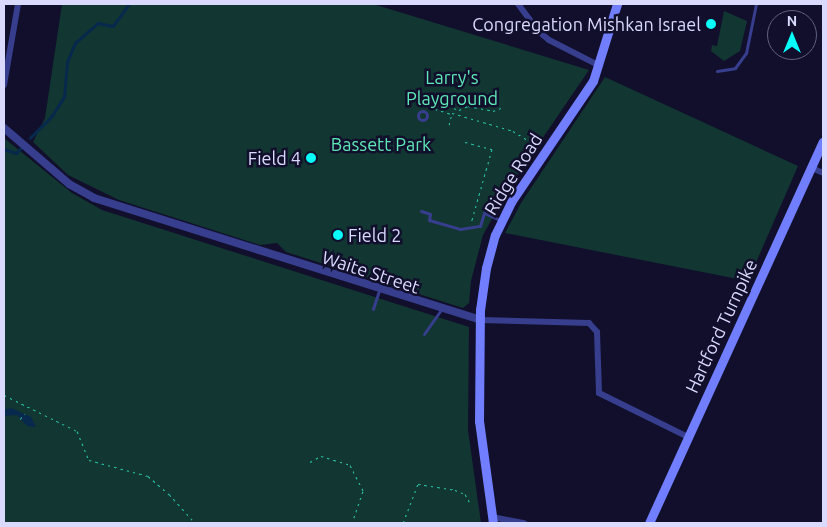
<!DOCTYPE html>
<html>
<head>
<meta charset="utf-8">
<style>
  body { margin:0 }
  #map { position:relative; width:827px; height:527px; overflow:hidden; background:#110f2c; font-family:Ubuntu,sans-serif }
  div>[style] { position:absolute }
  .green>* { inset:0; background:#123631 }
  .water>* { inset:0; background:#07294d }
  .stream>* { height:2.5px; margin:-1.25px; padding:0 1.25px; transform-origin:1.25px; border-radius:1.25px; background:#07294d }
  .path>* { height:1px; margin-top:-0.5px; transform-origin:0; background:repeating-linear-gradient(90deg,#28c5a9 0 2.5px,transparent 0 6.5px) }
  .service>* { height:3px; margin:-1.5px; padding:0 1.5px; transform-origin:1.5px; border-radius:1.5px; background:#373e8d }
  .service>.ring { margin:-1.5px; padding:0; box-sizing:content-box; background:none; border:3px solid #373e8d; border-radius:50% }
  .minor>* { height:6px; margin:-3px; padding:0 3px; transform-origin:3px; border-radius:3px; background:#373e8d }
  .tertiary>* { height:8px; margin:-4px; padding:0 4px; transform-origin:4px; border-radius:4px; background:#373e8d }
  .secondary>* { height:9px; margin:-4.5px; padding:0 4.5px; transform-origin:4.5px; border-radius:4.5px; background:#717eff }
  .dots>* { width:14px; height:14px; translate:-50% -50%; box-sizing:border-box; border:2px solid #110f2c; border-radius:50% }
  span { translate:-50% -50%; white-space:nowrap; text-align:center; line-height:1.15; -webkit-text-stroke:5px #110f2c; paint-order:stroke }
  .poi-label { font-size:18px; color:#dadaff }
  .right { translate:-100% -50%; text-align:right }
  .left { translate:0 -50%; text-align:left }
  .park-label { font-size:18px; color:#5de8b5 }
  .street-label { font-size:18px; color:#dadaff }
  .frame { position:absolute; inset:0; border:5px solid #dadaff; pointer-events:none }
  .north { position:absolute; left:767px; top:10px; width:50px; height:50px; box-sizing:border-box; background:#110f2c; border:1px solid #616080; border-radius:50%; rotate:0deg; font-size:14px; font-weight:700; line-height:20px; text-align:center; color:#dadaff }
  .north::after { content:''; display:block; margin:auto; width:18px; height:22px; background:#06fffb; clip-path:polygon(50% 0,100% 100%,50% 72%,0 100%) }
</style>
</head>
<body>
<div id="map">
  <div class="green">
    <div style="clip-path:polygon(62px 4px,373px 4px,589px 70px,510px 186px,483px 235px,471px 281px,469px 303px,463px 308px,286px 252px,277px 243px,260px 245px,119px 200px,68px 175px,33px 142px,45px 118px)"></div>
    <div style="clip-path:polygon(724px 11px,747px 21px,740px 51px,724px 61px,711px 51px,712px 45px,717px 46px)"></div>
    <div style="clip-path:polygon(605px 77px,798px 166px,748px 281px,505px 233px,521px 203px)"></div>
    <div style="clip-path:polygon(4px 138px,72px 193px,102px 210px,469px 327px,468px 430px,481px 523px,4px 523px)"></div>
  </div>
  <div class="water">
    <div style="clip-path:polygon(11px 408px,31px 417px,36px 427px,27px 426px,17px 415px,4px 416px,4px 410px)"></div>
  </div>
  <div class="stream">
    <div style="left:30px;top:138px;width:31px;rotate:-45deg"></div>
    <div style="left:52px;top:116px;width:22px;rotate:-58deg"></div>
    <div style="left:64px;top:97px;width:35px;rotate:-85deg"></div>
    <div style="left:67px;top:62px;width:21px;rotate:-67deg"></div>
    <div style="left:75px;top:43px;width:30px;rotate:-41deg"></div>
    <div style="left:98px;top:23px;width:15px;rotate:11deg"></div>
    <div style="left:113px;top:26px;width:27px;rotate:-54deg"></div>
    <div style="left:4px;top:149px;width:13px;rotate:18deg"></div>
    <div style="left:16px;top:153px;width:7px;rotate:-45deg"></div>
  </div>
  <div class="path">
    <div style="left:442px;top:98px;width:10px;rotate:53deg"></div>
    <div style="left:448px;top:106px;width:12px;rotate:20deg"></div>
    <div style="left:459px;top:110px;width:10px;rotate:-24deg"></div>
    <div style="left:468px;top:106px;width:25px;rotate:11deg"></div>
    <div style="left:493px;top:111px;width:12px;rotate:-20deg"></div>
    <div style="left:435px;top:109px;width:17px;rotate:17deg"></div>
    <div style="left:449px;top:125px;width:12px;rotate:-76deg"></div>
    <div style="left:452px;top:113px;width:64px;rotate:16.4deg"></div>
    <div style="left:513px;top:131px;width:31px;rotate:32deg"></div>
    <div style="left:465px;top:142px;width:28px;rotate:15deg"></div>
    <div style="left:492px;top:149px;width:77px;rotate:105.8deg"></div>
    <div style="left:4px;top:395px;width:81px;rotate:26.3deg"></div>
    <div style="left:77px;top:431px;width:31px;rotate:68deg"></div>
    <div style="left:89px;top:460px;width:61px;rotate:15.2deg"></div>
    <div style="left:148px;top:476px;width:28px;rotate:41deg"></div>
    <div style="left:169px;top:494px;width:39px;rotate:48deg"></div>
    <div style="left:20px;top:419px;width:7px;rotate:-45deg"></div>
    <div style="left:310px;top:462px;width:13px;rotate:-29deg"></div>
    <div style="left:321px;top:456px;width:30px;rotate:17deg"></div>
    <div style="left:350px;top:465px;width:29px;rotate:63deg"></div>
    <div style="left:363px;top:491px;width:34px;rotate:109deg"></div>
    <div style="left:403px;top:523px;width:42px;rotate:-69deg"></div>
    <div style="left:418px;top:484px;width:37px;rotate:9deg"></div>
    <div style="left:455px;top:490px;width:11px;rotate:22deg"></div>
    <div style="left:465px;top:494px;width:10px;rotate:61deg"></div>
  </div>
  <div class="service">
    <div style="left:717px;top:71px;width:18px;rotate:-9deg"></div>
    <div style="left:735px;top:68px;width:19px;rotate:-54deg"></div>
    <div style="left:746px;top:53px;width:50px;rotate:-78.5deg"></div>
    <div class="ring" style="left:418.5px;top:111.5px;width:6px;height:6px"></div>
    <div style="left:421px;top:211px;width:9px;rotate:18deg"></div>
    <div style="left:430px;top:214px;width:6px;rotate:99deg"></div>
    <div style="left:429px;top:220px;width:32px;rotate:16deg"></div>
    <div style="left:460px;top:229px;width:20px;rotate:-9deg"></div>
    <div style="left:480px;top:226px;width:14px;rotate:-73deg"></div>
    <div style="left:484px;top:213px;width:17px;rotate:24deg"></div>
    <div style="left:373px;top:309px;width:20px;rotate:-72deg"></div>
    <div style="left:424px;top:334px;width:29px;rotate:-55deg"></div>
  </div>
  <div class="minor">
    <div style="left:518px;top:4px;width:34px;rotate:53deg"></div>
    <div style="left:538px;top:31px;width:14px;rotate:39deg"></div>
    <div style="left:549px;top:40px;width:57px;rotate:27deg"></div>
    <div style="left:4px;top:85px;width:82px;rotate:-80.2deg"></div>
    <div style="left:812px;top:168px;width:12px;rotate:24deg"></div>
    <div style="left:480px;top:320px;width:109px;rotate:1.6deg"></div>
    <div style="left:589px;top:323px;width:12px;rotate:48deg"></div>
    <div style="left:597px;top:332px;width:61px;rotate:88.1deg"></div>
    <div style="left:599px;top:393px;width:99px;rotate:26.3deg"></div>
    <div style="left:492px;top:517px;width:33px;rotate:11deg"></div>
  </div>
  <div class="tertiary">
    <div style="left:4px;top:128px;width:86px;rotate:40.7deg"></div>
    <div style="left:69px;top:184px;width:29px;rotate:29deg"></div>
    <div style="left:94px;top:198px;width:405px;rotate:17.5deg"></div>
  </div>
  <div class="secondary">
    <div style="left:493px;top:523px;width:103px;rotate:-97.8deg"></div>
    <div style="left:479px;top:421px;width:111px;rotate:-89.5deg"></div>
    <div style="left:480px;top:310px;width:42px;rotate:-81.9deg"></div>
    <div style="left:486px;top:268px;width:34px;rotate:-75deg"></div>
    <div style="left:495px;top:235px;width:37px;rotate:-64deg"></div>
    <div style="left:511px;top:202px;width:146px;rotate:-55.9deg"></div>
    <div style="left:593px;top:81px;width:81px;rotate:-72.7deg"></div>
    <div style="left:649px;top:523px;width:419px;rotate:-65.5deg"></div>
  </div>
  <div class="dots">
    <div style="left:711px;top:24px;background:#06fffb"></div>
    <div style="left:311px;top:158px;background:#06fffb"></div>
    <div style="left:338px;top:235px;background:#06fffb"></div>
  </div>
  <div class="poi-label">
    <span class="right" style="left:701px;top:24px">Congregation Mishkan Israel</span>
    <span class="right" style="left:301px;top:158px">Field 4</span>
    <span class="left" style="left:348px;top:235px">Field 2</span>
  </div>
  <div class="park-label">
    <span style="left:452px;top:88px">Larry's<br>Playground</span>
    <span style="left:381px;top:144px">Bassett Park</span>
  </div>
  <div class="street-label">
    <span style="left:513px;top:174px;rotate:-58deg">Ridge Road</span>
    <span style="left:371px;top:272px;rotate:18deg">Waite Street</span>
    <span style="left:721px;top:326px;rotate:-65deg">Hartford Turnpike</span>
  </div>
  <div class="frame"></div>
  <div class="north">N</div>
</div>
</body>
</html>
